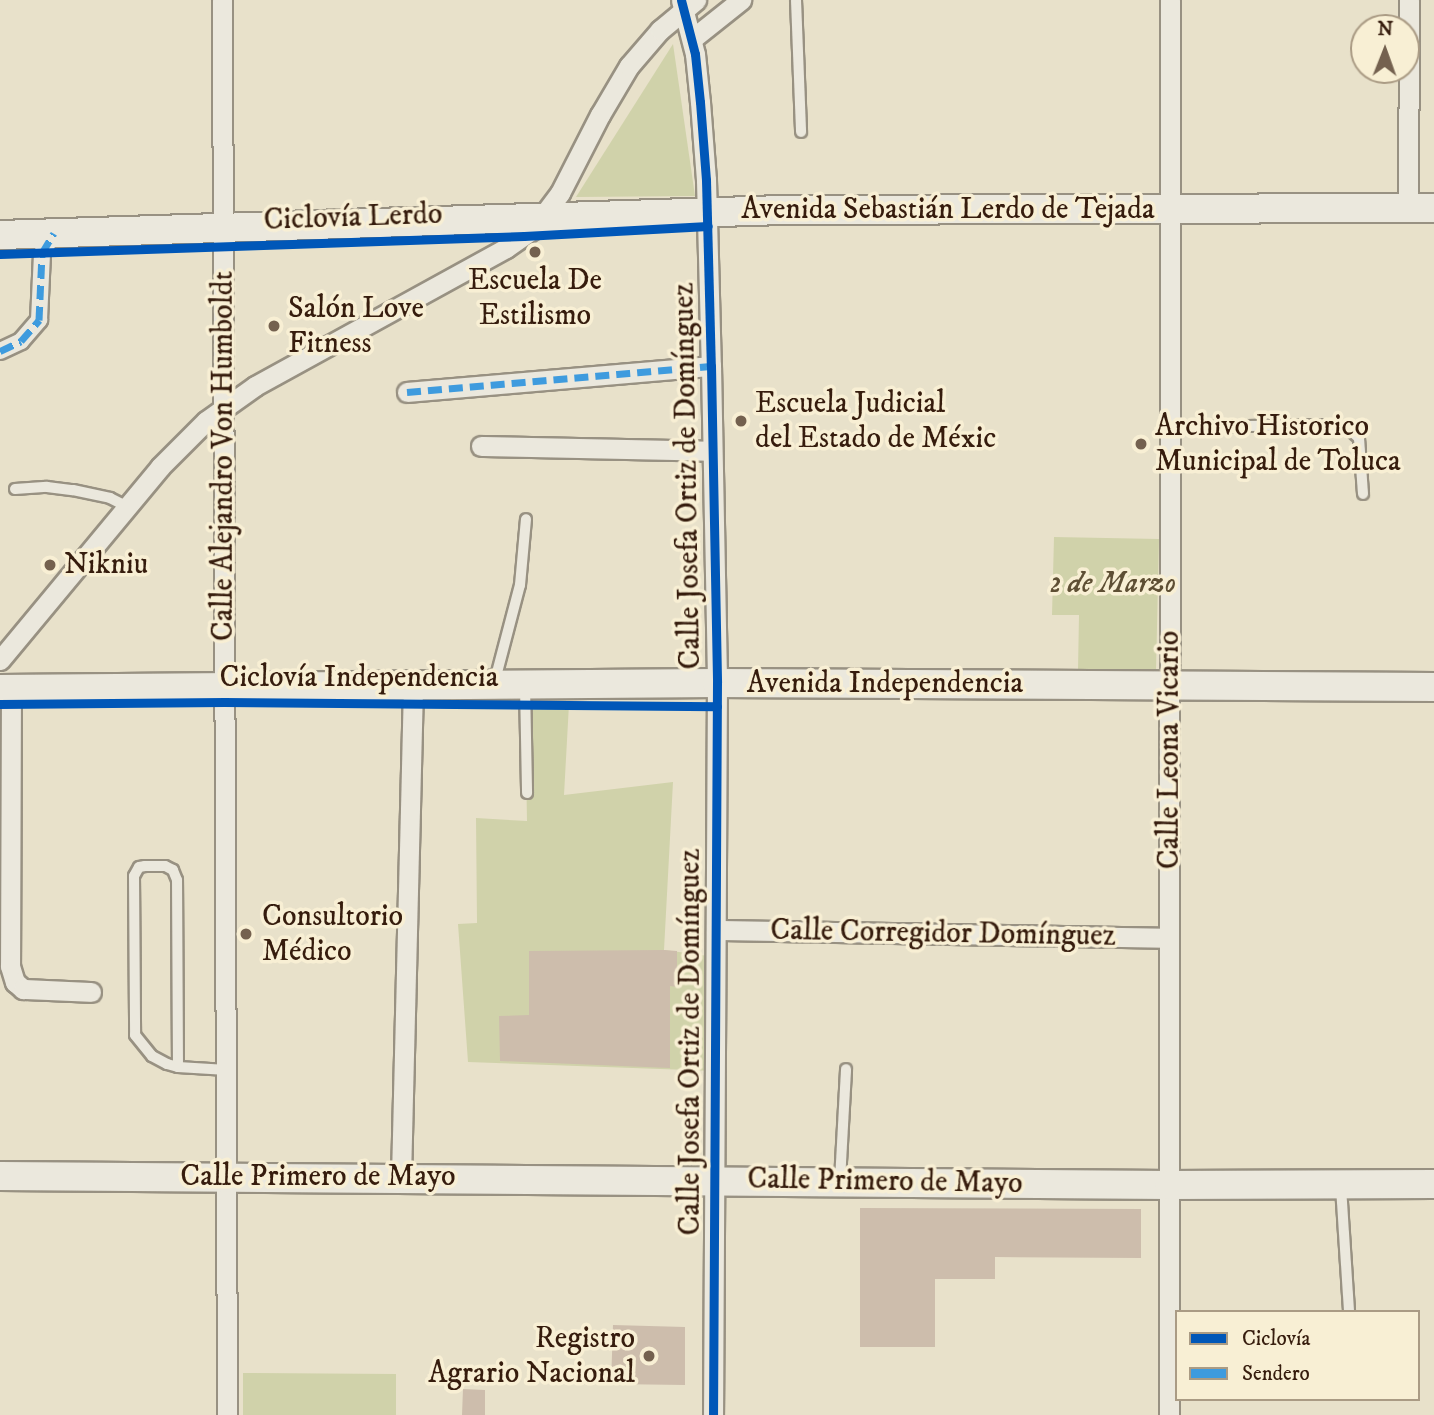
<!DOCTYPE html>
<html>
<head>
<meta charset="utf-8">
<style>
  body { margin:0 }
  #map { position:relative; width:1434px; height:1415px; overflow:hidden; background:#e8e1ca; font-family:"IM FELL DW Pica",serif }
  div>[style] { position:absolute }
  .green>* { inset:0; background:#d0d2aa }
  .building>* { inset:0; background:#cdbdac }
  .roads { filter:drop-shadow(2px 0 #989182) drop-shadow(-2px 0 #989182) drop-shadow(0 2px #989182) drop-shadow(0 -2px #989182) }
  .service>* { height:10px; margin:-5px; padding:0 5px; transform-origin:5px; border-radius:5px; background:#ebe8dd }
  .pedestrian>* { height:16px; margin:-8px; padding:0 8px; transform-origin:8px; border-radius:8px; background:#ebe8dd }
  .minor>* { height:19px; margin:-9.5px; padding:0 9.5px; transform-origin:9.5px; border-radius:9.5px; background:#ebe8dd }
  .secondary>* { height:28px; margin:-14px; padding:0 14px; transform-origin:14px; border-radius:14px; background:#ebe8dd }
  .quiet>* { height:7px; margin-top:-3.5px; transform-origin:0; background:repeating-linear-gradient(90deg,#3e9bde 0 14px,transparent 0 21px) }
  .cycleway>* { height:9px; margin:-4.5px; padding:0 4.5px; transform-origin:4.5px; border-radius:4.5px; background:#0057b8 }
  .dots>* { width:19px; height:19px; translate:-50% -50%; box-sizing:border-box; border:4px solid #f8efd4; border-radius:50% }
  span { translate:-50% -50%; white-space:nowrap; text-align:center; line-height:1.15; -webkit-text-stroke:7px #f8efd4; paint-order:stroke }
  .street-label { font-size:30px; color:#361c0d }
  .poi-label { font-size:30px; color:#361c0d }
  .left { translate:0 -50%; text-align:left }
  .right { translate:-100% -50%; text-align:right }
  .park-label { font-size:30px; color:#5e4f34; font-style:italic }
  .legend { position:absolute; left:1175px; top:1310px; width:245px; height:91px; box-sizing:border-box; background:#f8efd4; border:2px solid #aa9b84; margin:0; padding:9px 12px; list-style:none; font-size:21px; color:#361c0d }
  .legend li { display:flex; align-items:center; gap:14px; height:35px }
  .legend b { width:35px; border:2px solid #aa9b84 }
  .north { position:absolute; left:1350px; top:14px; width:70px; height:70px; box-sizing:border-box; background:#f8efd4; border:2px solid #aa9b84; border-radius:50%; rotate:1deg; font-size:19px; font-weight:700; line-height:28px; text-align:center; color:#361c0d }
  .north::after { content:''; display:block; margin:auto; width:24px; height:32px; background:#74614f; clip-path:polygon(50% 0,100% 100%,50% 72%,0 100%) }
</style>
</head>
<body>
<div id="map">
  <div class="green">
    <div style="clip-path:polygon(673px 44px,695px 196px,576px 197px)"></div>
    <div style="clip-path:polygon(1054px 537px,1159px 539px,1156px 671px,1078px 669px,1079px 615px,1052px 615px)"></div>
    <div style="clip-path:polygon(525px 704px,569px 704px,564px 795px,673px 782px,664px 950px,716px 957px,716px 1071px,468px 1062px,458px 924px,477px 923px,476px 818px,527px 821px)"></div>
    <div style="clip-path:polygon(243px 1373px,396px 1374px,396px 1415px,243px 1415px)"></div>
  </div>
  <div class="building">
    <div style="clip-path:polygon(664px 950px,677px 951px,677px 987px,670px 986px,670px 1068px,500px 1061px,499px 1016px,529px 1015px,529px 951px)"></div>
    <div style="clip-path:polygon(860px 1208px,1141px 1209px,1141px 1258px,995px 1257px,995px 1279px,935px 1279px,935px 1347px,860px 1347px)"></div>
    <div style="clip-path:polygon(613px 1325px,685px 1327px,685px 1385px,611px 1384px)"></div>
    <div style="clip-path:polygon(463px 1389px,485px 1390px,485px 1415px,462px 1415px)"></div>
  </div>
  <div class="roads">
    <div class="service">
      <div style="left:796px;top:0;width:132px;rotate:87.8deg"></div>
      <div style="left:1170px;top:427px;width:154px;rotate:-0.7deg"></div>
      <div style="left:1324px;top:425px;width:25px;rotate:9deg"></div>
      <div style="left:1349px;top:429px;width:13px;rotate:42deg"></div>
      <div style="left:1359px;top:438px;width:56px;rotate:85.9deg"></div>
      <div style="left:15px;top:489px;width:32px;rotate:-4deg"></div>
      <div style="left:47px;top:487px;width:26px;rotate:7deg"></div>
      <div style="left:73px;top:490px;width:38px;rotate:12deg"></div>
      <div style="left:110px;top:498px;width:20px;rotate:27deg"></div>
      <div style="left:494px;top:684px;width:102px;rotate:-75.3deg"></div>
      <div style="left:520px;top:585px;width:66px;rotate:-84.8deg"></div>
      <div style="left:525px;top:685px;width:108px;rotate:88.9deg"></div>
      <div style="left:178px;top:1067px;width:187px;rotate:-90.3deg"></div>
      <div style="left:177px;top:880px;width:11px;rotate:-112deg"></div>
      <div style="left:173px;top:870px;width:9px;rotate:-153deg"></div>
      <div style="left:165px;top:866px;width:20px;rotate:180deg"></div>
      <div style="left:145px;top:866px;width:6px;rotate:171deg"></div>
      <div style="left:139px;top:867px;width:10px;rotate:119deg"></div>
      <div style="left:134px;top:876px;width:159px;rotate:89.6deg"></div>
      <div style="left:135px;top:1035px;width:27px;rotate:51deg"></div>
      <div style="left:152px;top:1056px;width:17px;rotate:28deg"></div>
      <div style="left:167px;top:1064px;width:11px;rotate:15deg"></div>
      <div style="left:178px;top:1067px;width:49px;rotate:3.5deg"></div>
      <div style="left:840px;top:1181px;width:112px;rotate:-86.9deg"></div>
      <div style="left:1341px;top:1187px;width:125px;rotate:86.3deg"></div>
    </div>
    <div class="pedestrian">
      <div style="left:0;top:351px;width:23px;rotate:-25deg"></div>
      <div style="left:21px;top:341px;width:28px;rotate:-49deg"></div>
      <div style="left:39px;top:320px;width:67px;rotate:-87.4deg"></div>
      <div style="left:42px;top:253px;width:23px;rotate:-59deg"></div>
    </div>
    <div class="minor">
      <div style="left:222px;top:0;width:1415px;rotate:89.8deg"></div>
      <div style="left:681px;top:0;width:56px;rotate:75.5deg"></div>
      <div style="left:695px;top:54px;width:48px;rotate:84.1deg"></div>
      <div style="left:700px;top:102px;width:78px;rotate:85.6deg"></div>
      <div style="left:706px;top:180px;width:186px;rotate:88.5deg"></div>
      <div style="left:711px;top:366px;width:317px;rotate:88.9deg"></div>
      <div style="left:717px;top:683px;width:732px;rotate:90.31deg"></div>
      <div style="left:692px;top:39px;width:63px;rotate:-38.5deg"></div>
      <div style="left:1408px;top:208px;width:208px;rotate:-89.7deg"></div>
      <div style="left:407px;top:392px;width:305px;rotate:-4.9deg"></div>
      <div style="left:481px;top:446px;width:231px;rotate:1.2deg"></div>
      <div style="left:0;top:660px;width:251px;rotate:-50.3deg"></div>
      <div style="left:160px;top:467px;width:65px;rotate:-45deg"></div>
      <div style="left:206px;top:421px;width:60px;rotate:-35.5deg"></div>
      <div style="left:255px;top:386px;width:286px;rotate:-28.8deg"></div>
      <div style="left:506px;top:248px;width:33px;rotate:-35deg"></div>
      <div style="left:533px;top:229px;width:45px;rotate:-53.1deg"></div>
      <div style="left:560px;top:193px;width:88px;rotate:-62.9deg"></div>
      <div style="left:600px;top:115px;width:57px;rotate:-59.4deg"></div>
      <div style="left:629px;top:66px;width:48px;rotate:-49.3deg"></div>
      <div style="left:660px;top:30px;width:47px;rotate:-39.8deg"></div>
      <div style="left:11px;top:689px;width:277px;rotate:90.2deg"></div>
      <div style="left:10px;top:966px;width:17px;rotate:73deg"></div>
      <div style="left:15px;top:982px;width:11px;rotate:41deg"></div>
      <div style="left:23px;top:989px;width:68px;rotate:2.5deg"></div>
      <div style="left:716px;top:930px;width:453px;rotate:1deg"></div>
      <div style="left:401px;top:1177px;width:492px;rotate:-88.6deg"></div>
      <div style="left:1169px;top:1415px;width:1415px;rotate:-89.96deg"></div>
    </div>
    <div class="secondary">
      <div style="left:0;top:235px;width:782px;rotate:-1.83deg"></div>
      <div style="left:782px;top:210px;width:652px;rotate:-0.18deg"></div>
      <div style="left:0;top:689px;width:717px;rotate:-0.48deg"></div>
      <div style="left:717px;top:683px;width:717px;rotate:0.32deg"></div>
      <div style="left:0;top:1176px;width:1169px;rotate:0.44deg"></div>
      <div style="left:1169px;top:1185px;width:265px;rotate:-0.2deg"></div>
    </div>
  </div>
  <div class="quiet">
    <div style="left:0;top:351px;width:23px;rotate:-25deg"></div>
    <div style="left:21px;top:341px;width:28px;rotate:-49deg"></div>
    <div style="left:39px;top:320px;width:67px;rotate:-87.4deg"></div>
    <div style="left:42px;top:253px;width:23px;rotate:-59deg"></div>
    <div style="left:407px;top:392px;width:305px;rotate:-4.9deg"></div>
  </div>
  <div class="cycleway">
    <div style="left:681px;top:0;width:56px;rotate:75.5deg"></div>
    <div style="left:695px;top:54px;width:48px;rotate:84.1deg"></div>
    <div style="left:700px;top:102px;width:78px;rotate:85.6deg"></div>
    <div style="left:706px;top:180px;width:186px;rotate:88.5deg"></div>
    <div style="left:711px;top:366px;width:317px;rotate:88.9deg"></div>
    <div style="left:717px;top:683px;width:732px;rotate:90.31deg"></div>
    <div style="left:0;top:254px;width:524px;rotate:-1.97deg"></div>
    <div style="left:524px;top:236px;width:184px;rotate:-3.1deg"></div>
    <div style="left:0;top:704px;width:224px;rotate:-0.5deg"></div>
    <div style="left:224px;top:702px;width:493px;rotate:0.5deg"></div>
  </div>
  <div class="dots">
    <div style="left:535px;top:252px;background:#74614f"></div>
    <div style="left:274px;top:326px;background:#74614f"></div>
    <div style="left:741px;top:421px;background:#74614f"></div>
    <div style="left:1141px;top:444px;background:#74614f"></div>
    <div style="left:50px;top:565px;background:#74614f"></div>
    <div style="left:246px;top:934px;background:#74614f"></div>
    <div style="left:649px;top:1356px;background:#74614f"></div>
  </div>
  <div class="street-label">
    <span style="left:948px;top:210px">Avenida Sebastián Lerdo de Tejada</span>
    <span style="left:353px;top:218px;rotate:-2deg">Ciclovía Lerdo</span>
    <span style="left:224px;top:456px;rotate:-90deg">Calle Alejandro Von Humboldt</span>
    <span style="left:688px;top:476px;rotate:-91deg">Calle Josefa Ortiz de Domínguez</span>
    <span style="left:359px;top:678px">Ciclovía Independencia</span>
    <span style="left:885px;top:684px">Avenida Independencia</span>
    <span style="left:1170px;top:750px;rotate:-90deg">Calle Leona Vicario</span>
    <span style="left:943px;top:934px;rotate:1deg">Calle Corregidor Domínguez</span>
    <span style="left:691px;top:1042px;rotate:-90deg">Calle Josefa Ortiz de Domínguez</span>
    <span style="left:318px;top:1177px">Calle Primero de Mayo</span>
    <span style="left:885px;top:1182px;rotate:1deg">Calle Primero de Mayo</span>
  </div>
  <div class="poi-label">
    <span style="left:535px;top:298px">Escuela De<br>Estilismo</span>
    <span class="left" style="left:288px;top:326px">Salón Love<br>Fitness</span>
    <span class="left" style="left:755px;top:421px">Escuela Judicial<br>del Estado de Méxic</span>
    <span class="left" style="left:1155px;top:444px">Archivo Historico<br>Municipal de Toluca</span>
    <span class="left" style="left:64px;top:565px">Nikniu</span>
    <span class="left" style="left:262px;top:934px">Consultorio<br>Médico</span>
    <span class="right" style="left:635px;top:1356px">Registro<br>Agrario Nacional</span>
  </div>
  <div class="park-label">
    <span style="left:1113px;top:584px">2 de Marzo</span>
  </div>
  <ul class="legend">
  <li><b style="height:9px;background:#0057b8"></b>Ciclovía</li>
  <li><b style="height:9px;background:#3e9bde"></b>Sendero</li>
  </ul>
  <div class="north">N</div>
</div>
</body>
</html>
